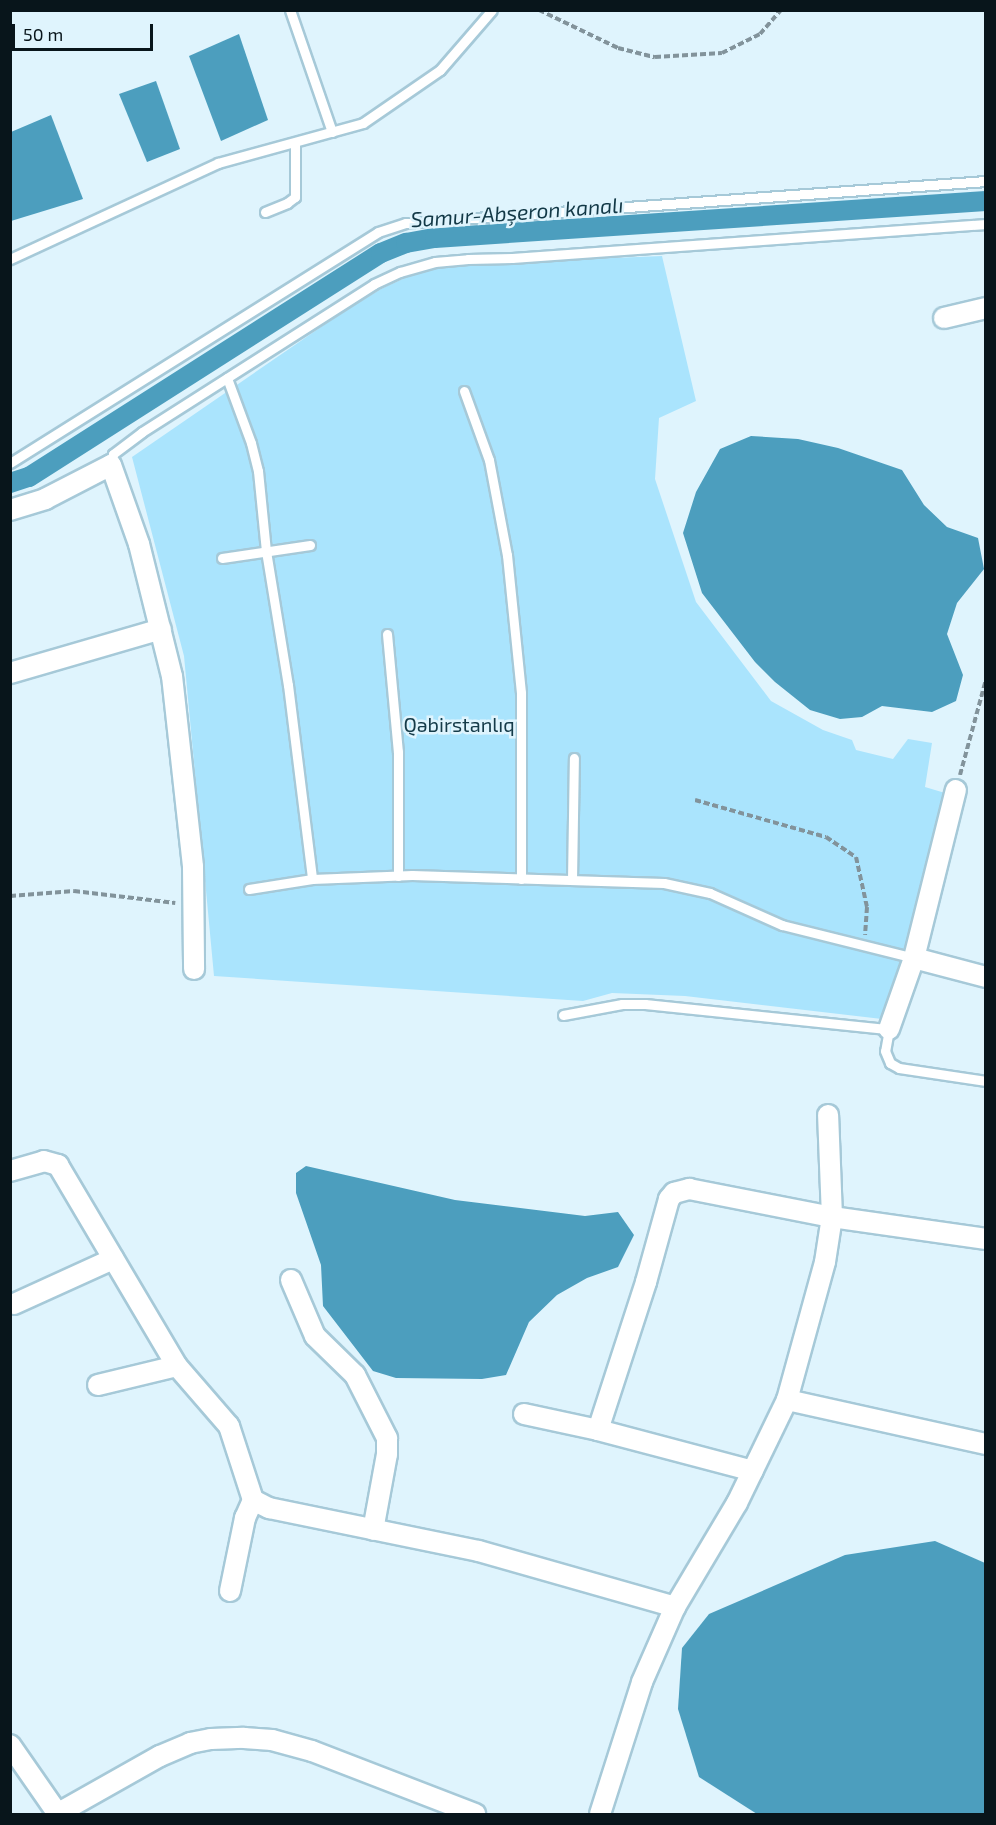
<!DOCTYPE html>
<html>
<head>
<meta charset="utf-8">
<style>
  body { margin:0 }
  #map { position:relative; width:996px; height:1825px; overflow:hidden; background:#dff4fd; font-family:"Exo 2",sans-serif }
  div>[style] { position:absolute }
  .green>* { inset:0; background:#aae4fd }
  .water>* { inset:0; background:#4c9ebe }
  .canal>* { height:20px; margin:-10px; padding:0 10px; transform-origin:10px; border-radius:10px; background:#4c9ebe }
  .path>* { height:4px; margin-top:-2px; transform-origin:0; background:repeating-linear-gradient(90deg,#82939b 0 6px,transparent 0 9px) }
  .roads { filter:drop-shadow(2px 0 #a6c9d8) drop-shadow(-2px 0 #a6c9d8) drop-shadow(0 2px #a6c9d8) drop-shadow(0 -2px #a6c9d8) }
  .service>* { height:9px; margin:-4.5px; padding:0 4.5px; transform-origin:4.5px; border-radius:4.5px; background:#fff }
  .minor>* { height:20px; margin:-10px; padding:0 10px; transform-origin:10px; border-radius:10px; background:#fff }
  span { translate:-50% -50%; white-space:nowrap; text-align:center; line-height:1.15; -webkit-text-stroke:5px #dff4fd; paint-order:stroke }
  .park-label { font-size:20px; color:#153b49 }
  .water-label { font-size:21px; color:#123846; font-style:italic }
  .frame { position:absolute; inset:0; border:12px solid #08151b; pointer-events:none }
  .scale { position:absolute; left:12px; top:24px; width:141px; height:27px; box-sizing:border-box; border:3px solid #08151b; border-top:0; padding-left:8px; font-size:18px; line-height:21px; white-space:nowrap; color:#08151b; -webkit-text-stroke:4px #dff4fd; paint-order:stroke }
</style>
</head>
<body>
<div id="map">
  <div class="green">
    <div style="clip-path:polygon(662px 256px,696px 401px,659px 418px,655px 479px,696px 602px,771px 701px,823px 730px,852px 740px,856px 750px,893px 759px,908px 739px,932px 743px,925px 787px,945px 793px,909px 946px,882px 1019px,685px 996px,612px 993px,583px 1001px,214px 976px,184px 656px,132px 457px,337px 316px,381px 289px,418px 272px,466px 264px)"></div>
  </div>
  <div class="water">
    <div style="clip-path:polygon(239px 34px,268px 120px,221px 141px,189px 56px)"></div>
    <div style="clip-path:polygon(156px 81px,180px 149px,147px 162px,119px 94px)"></div>
    <div style="clip-path:polygon(51px 115px,83px 199px,11px 221px,11px 132px)"></div>
    <div style="clip-path:polygon(751px 436px,798px 439px,838px 448px,902px 470px,924px 505px,947px 527px,978px 538px,984px 569px,957px 603px,947px 634px,963px 675px,956px 701px,932px 712px,882px 706px,862px 717px,840px 719px,810px 710px,775px 682px,755px 662px,702px 593px,683px 533px,696px 492px,720px 449px)"></div>
    <div style="clip-path:polygon(306px 1166px,455px 1200px,585px 1216px,618px 1212px,634px 1235px,618px 1267px,587px 1278px,557px 1295px,529px 1322px,506px 1375px,482px 1379px,396px 1378px,373px 1371px,323px 1306px,321px 1265px,296px 1193px,296px 1173px)"></div>
    <div style="clip-path:polygon(935px 1541px,985px 1563px,985px 1814px,757px 1814px,699px 1777px,678px 1709px,682px 1648px,709px 1614px,845px 1555px)"></div>
  </div>
  <div class="canal">
    <div style="left:10px;top:483px;width:20px;rotate:-18deg"></div>
    <div style="left:29px;top:477px;width:417px;rotate:-32.5deg"></div>
    <div style="left:381px;top:253px;width:27px;rotate:-22deg"></div>
    <div style="left:406px;top:243px;width:29px;rotate:-10deg"></div>
    <div style="left:435px;top:238px;width:552px;rotate:-3.84deg"></div>
  </div>
  <div class="path">
    <div style="left:539px;top:10px;width:88px;rotate:25.7deg"></div>
    <div style="left:618px;top:48px;width:38px;rotate:14deg"></div>
    <div style="left:655px;top:57px;width:67px;rotate:-3.4deg"></div>
    <div style="left:722px;top:53px;width:42px;rotate:-26.6deg"></div>
    <div style="left:760px;top:34px;width:32px;rotate:-49deg"></div>
    <div style="left:960px;top:775px;width:99px;rotate:-74.8deg"></div>
    <div style="left:695px;top:800px;width:136px;rotate:15.8deg"></div>
    <div style="left:826px;top:837px;width:36px;rotate:34deg"></div>
    <div style="left:856px;top:857px;width:51px;rotate:77.6deg"></div>
    <div style="left:867px;top:907px;width:28px;rotate:94deg"></div>
    <div style="left:10px;top:896px;width:64px;rotate:-4.5deg"></div>
    <div style="left:74px;top:891px;width:102px;rotate:6.8deg"></div>
  </div>
  <div class="roads">
    <div class="service">
      <div style="left:290px;top:10px;width:129px;rotate:71deg"></div>
      <div style="left:265px;top:212px;width:24px;rotate:-22deg"></div>
      <div style="left:287px;top:203px;width:10px;rotate:-37deg"></div>
      <div style="left:295px;top:197px;width:54px;rotate:-90deg"></div>
      <div style="left:10px;top:259px;width:229px;rotate:-24.8deg"></div>
      <div style="left:218px;top:163px;width:150px;rotate:-15.4deg"></div>
      <div style="left:363px;top:123px;width:93px;rotate:-34.5deg"></div>
      <div style="left:440px;top:70px;width:79px;rotate:-49.1deg"></div>
      <div style="left:227px;top:378px;width:69px;rotate:69.7deg"></div>
      <div style="left:251px;top:443px;width:29px;rotate:76deg"></div>
      <div style="left:258px;top:471px;width:80px;rotate:84.3deg"></div>
      <div style="left:266px;top:551px;width:136px;rotate:80.7deg"></div>
      <div style="left:288px;top:685px;width:195px;rotate:82.9deg"></div>
      <div style="left:464px;top:391px;width:73px;rotate:70.1deg"></div>
      <div style="left:489px;top:460px;width:97px;rotate:79.3deg"></div>
      <div style="left:507px;top:555px;width:139px;rotate:84.2deg"></div>
      <div style="left:521px;top:693px;width:186px;rotate:90deg"></div>
      <div style="left:10px;top:463px;width:434px;rotate:-32.1deg"></div>
      <div style="left:378px;top:232px;width:29px;rotate:-18deg"></div>
      <div style="left:406px;top:223px;width:582px;rotate:-4.14deg"></div>
      <div style="left:111px;top:465px;width:11px;rotate:-80deg"></div>
      <div style="left:113px;top:454px;width:36px;rotate:-37deg"></div>
      <div style="left:142px;top:432px;width:275px;rotate:-32.5deg"></div>
      <div style="left:374px;top:284px;width:29px;rotate:-25deg"></div>
      <div style="left:400px;top:272px;width:36px;rotate:-16deg"></div>
      <div style="left:435px;top:262px;width:33px;rotate:-5deg"></div>
      <div style="left:468px;top:259px;width:44px;rotate:-1.3deg"></div>
      <div style="left:512px;top:258px;width:475px;rotate:-4.1deg"></div>
      <div style="left:222px;top:558px;width:89px;rotate:-8.4deg"></div>
      <div style="left:387px;top:634px;width:119px;rotate:84.7deg"></div>
      <div style="left:398px;top:752px;width:124px;rotate:90deg"></div>
      <div style="left:572px;top:880px;width:122px;rotate:-89.1deg"></div>
      <div style="left:249px;top:889px;width:64px;rotate:-9deg"></div>
      <div style="left:312px;top:879px;width:100px;rotate:-2.3deg"></div>
      <div style="left:412px;top:875px;width:252px;rotate:1.8deg"></div>
      <div style="left:664px;top:883px;width:47px;rotate:12.3deg"></div>
      <div style="left:710px;top:893px;width:79px;rotate:24deg"></div>
      <div style="left:782px;top:925px;width:136px;rotate:14deg"></div>
      <div style="left:563px;top:1015px;width:60px;rotate:-10.6deg"></div>
      <div style="left:622px;top:1004px;width:23px"></div>
      <div style="left:645px;top:1004px;width:245px;rotate:5.9deg"></div>
      <div style="left:889px;top:1029px;width:22px;rotate:100deg"></div>
      <div style="left:885px;top:1051px;width:13px;rotate:67deg"></div>
      <div style="left:890px;top:1063px;width:10px;rotate:29deg"></div>
      <div style="left:899px;top:1068px;width:88px;rotate:8.5deg"></div>
    </div>
    <div class="minor">
      <div style="left:944px;top:318px;width:43px;rotate:-13.4deg"></div>
      <div style="left:10px;top:510px;width:37px;rotate:-17deg"></div>
      <div style="left:45px;top:499px;width:74px;rotate:-27.3deg"></div>
      <div style="left:111px;top:465px;width:84px;rotate:70.5deg"></div>
      <div style="left:139px;top:544px;width:136px;rotate:76deg"></div>
      <div style="left:172px;top:676px;width:192px;rotate:83.7deg"></div>
      <div style="left:193px;top:867px;width:102px;rotate:89.4deg"></div>
      <div style="left:10px;top:673px;width:157px;rotate:-16.2deg"></div>
      <div style="left:914px;top:958px;width:74px;rotate:14.8deg"></div>
      <div style="left:889px;top:1029px;width:75px;rotate:-70.6deg"></div>
      <div style="left:914px;top:958px;width:173px;rotate:-76deg"></div>
      <div style="left:10px;top:1171px;width:35px;rotate:-16deg"></div>
      <div style="left:44px;top:1161px;width:15px;rotate:16deg"></div>
      <div style="left:58px;top:1165px;width:234px;rotate:59.4deg"></div>
      <div style="left:177px;top:1366px;width:79px;rotate:49.1deg"></div>
      <div style="left:229px;top:1426px;width:78px;rotate:72deg"></div>
      <div style="left:253px;top:1500px;width:18px;rotate:27deg"></div>
      <div style="left:269px;top:1508px;width:214px;rotate:11.6deg"></div>
      <div style="left:479px;top:1551px;width:204px;rotate:15.9deg"></div>
      <div style="left:291px;top:1280px;width:61px;rotate:66.8deg"></div>
      <div style="left:315px;top:1336px;width:56px;rotate:44.3deg"></div>
      <div style="left:355px;top:1375px;width:71px;rotate:63.1deg"></div>
      <div style="left:387px;top:1438px;width:16px;rotate:90deg"></div>
      <div style="left:387px;top:1454px;width:77px;rotate:100.4deg"></div>
      <div style="left:14px;top:1304px;width:109px;rotate:-24.4deg"></div>
      <div style="left:98px;top:1385px;width:81px;rotate:-13.5deg"></div>
      <div style="left:787px;top:1400px;width:204px;rotate:12.5deg"></div>
      <div style="left:524px;top:1414px;width:76px;rotate:12.2deg"></div>
      <div style="left:598px;top:1430px;width:160px;rotate:14.8deg"></div>
      <div style="left:598px;top:1430px;width:156px;rotate:-72deg"></div>
      <div style="left:646px;top:1282px;width:86px;rotate:-74.5deg"></div>
      <div style="left:669px;top:1199px;width:8px;rotate:-50deg"></div>
      <div style="left:674px;top:1193px;width:16px;rotate:-15deg"></div>
      <div style="left:689px;top:1189px;width:146px;rotate:11.1deg"></div>
      <div style="left:832px;top:1217px;width:156px;rotate:8.1deg"></div>
      <div style="left:230px;top:1591px;width:75px;rotate:-78.4deg"></div>
      <div style="left:245px;top:1518px;width:20px;rotate:-66deg"></div>
      <div style="left:10px;top:1745px;width:84px;rotate:55.2deg"></div>
      <div style="left:57px;top:1814px;width:118px;rotate:-29.4deg"></div>
      <div style="left:160px;top:1756px;width:33px;rotate:-23deg"></div>
      <div style="left:190px;top:1743px;width:21px;rotate:-11deg"></div>
      <div style="left:211px;top:1739px;width:33px;rotate:-2deg"></div>
      <div style="left:244px;top:1738px;width:28px;rotate:4deg"></div>
      <div style="left:272px;top:1740px;width:41px;rotate:15.4deg"></div>
      <div style="left:312px;top:1751px;width:175px;rotate:21.1deg"></div>
      <div style="left:600px;top:1814px;width:139px;rotate:-72.3deg"></div>
      <div style="left:642px;top:1682px;width:82px;rotate:-66.3deg"></div>
      <div style="left:675px;top:1607px;width:121px;rotate:-59.2deg"></div>
      <div style="left:737px;top:1503px;width:114px;rotate:-64.1deg"></div>
      <div style="left:787px;top:1400px;width:143px;rotate:-74.6deg"></div>
      <div style="left:825px;top:1262px;width:46px;rotate:-81.2deg"></div>
      <div style="left:832px;top:1217px;width:102px;rotate:-92.2deg"></div>
    </div>
  </div>
  <div class="park-label">
    <span style="left:459px;top:724px">Qəbirstanlıq</span>
  </div>
  <div class="water-label">
    <span style="left:517px;top:212px;rotate:-4deg">Samur-Abşeron kanalı</span>
  </div>
  <div class="frame"></div>
  <div class="scale">50 m</div>
</div>
</body>
</html>
